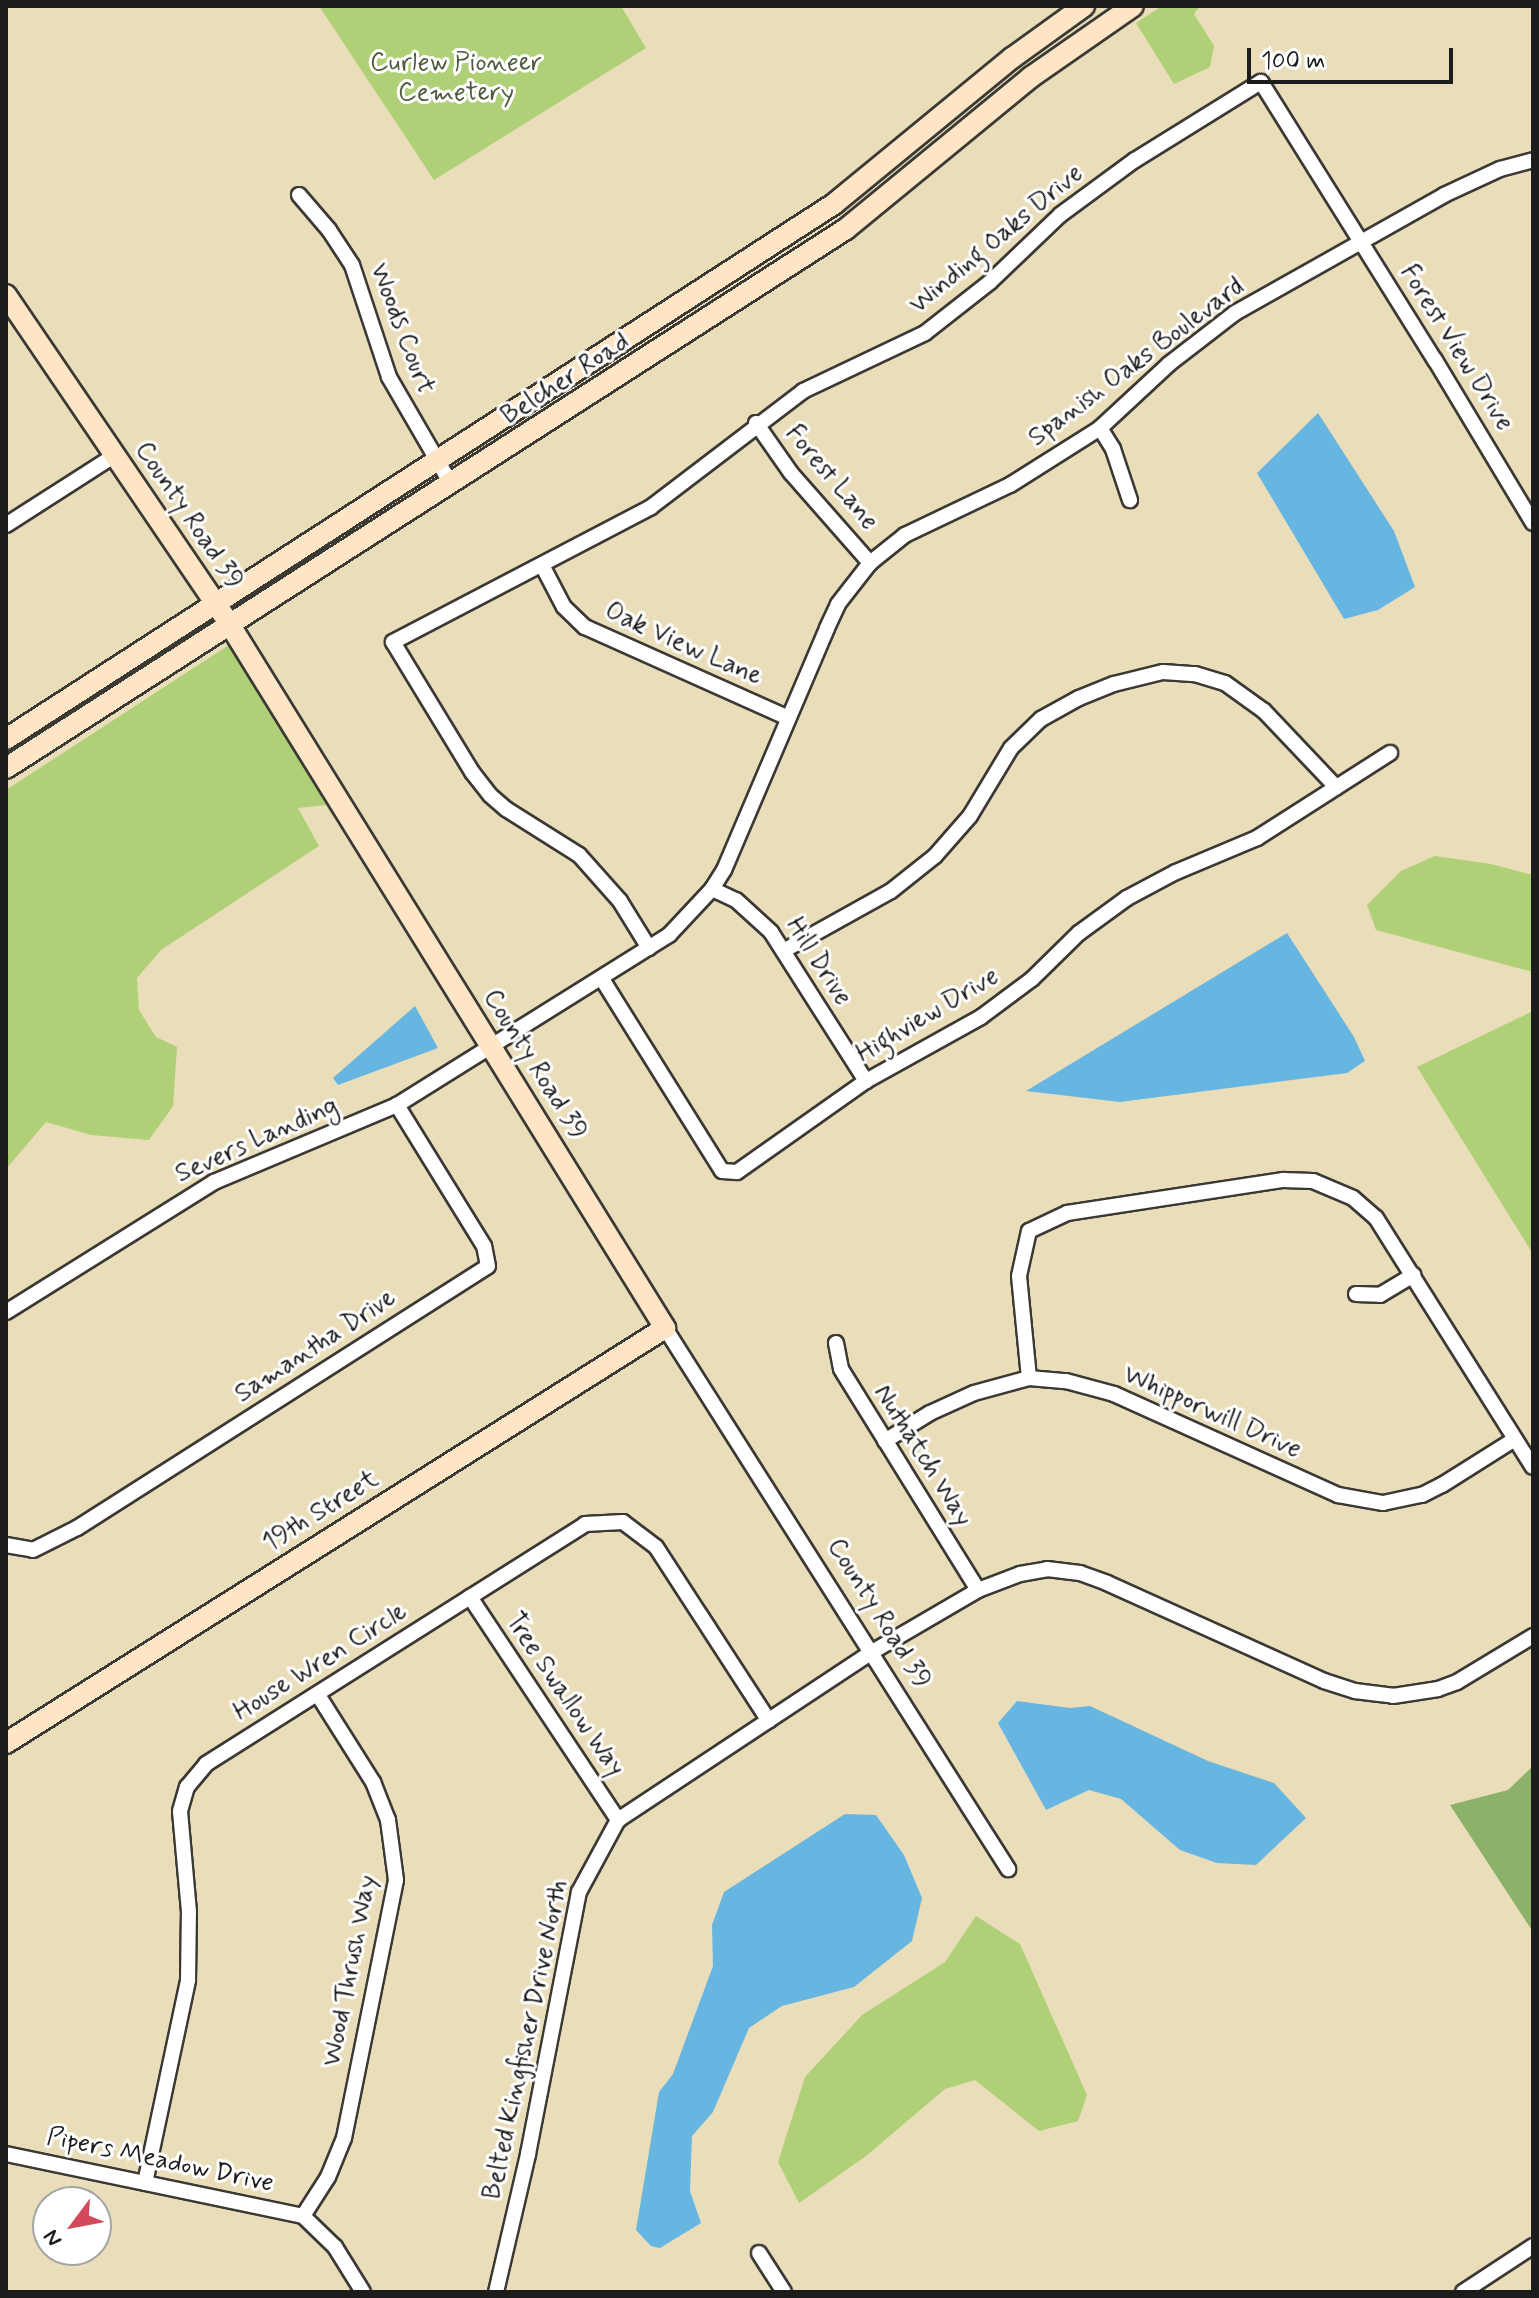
<!DOCTYPE html>
<html>
<head>
<meta charset="utf-8">
<style>
  body { margin:0 }
  #map { position:relative; width:1539px; height:2298px; overflow:hidden; background:#eaddba; font-family:Mynerve,sans-serif }
  div>[style] { position:absolute }
  .green>* { inset:0; background:#afd077 }
  .forest>* { inset:0; background:#8bb268 }
  .water>* { inset:0; background:#67b6e1 }
  .roads { filter:drop-shadow(2px 0 #3b3934) drop-shadow(-2px 0 #3b3934) drop-shadow(0 2px #3b3934) drop-shadow(0 -2px #3b3934) }
  .street>* { height:14px; margin:-7px; padding:0 7px; transform-origin:7px; border-radius:7px; background:#fff }
  .secondary>* { height:20px; margin:-10px; padding:0 10px; transform-origin:10px; border-radius:10px; background:#fde5c5 }
  span { translate:-50% -50%; white-space:nowrap; text-align:center; line-height:1.15; -webkit-text-stroke:6px #fff; paint-order:stroke }
  .park-label { font-size:26px; color:#4f5b3c }
  .street-label { font-size:26px; color:#1c1c1c }
  .frame { position:absolute; inset:0; border:8px solid #1c1c1c; pointer-events:none }
  .north { position:absolute; left:32px; top:2186px; width:80px; height:80px; box-sizing:border-box; background:#fff; border:2px solid #a4a4a4; border-radius:50%; rotate:238deg; font-size:22px; font-weight:700; line-height:32px; text-align:center; color:#1c1c1c }
  .north::after { content:''; display:block; margin:auto; width:28px; height:36px; background:#d1495b; clip-path:polygon(50% 0,100% 100%,50% 72%,0 100%) }
  .scale { position:absolute; left:1247px; top:48px; width:206px; height:36px; box-sizing:border-box; border:4px solid #1c1c1c; border-top:0; padding-left:10px; font-size:24px; line-height:28px; white-space:nowrap; color:#1c1c1c; -webkit-text-stroke:6px #fff; paint-order:stroke }
</style>
</head>
<body>
<div id="map">
  <div class="green">
    <div style="clip-path:polygon(319px 6px,621px 6px,646px 48px,434px 180px)"></div>
    <div style="clip-path:polygon(1162px 6px,1200px 6px,1194px 14px,1214px 46px,1210px 67px,1174px 84px,1136px 23px)"></div>
    <div style="clip-path:polygon(232px 643px,310px 769px,334px 820px,326px 805px,298px 808px,319px 846px,161px 950px,137px 978px,139px 1010px,156px 1037px,177px 1047px,173px 1106px,149px 1140px,91px 1135px,46px 1122px,6px 1169px,6px 790px)"></div>
    <div style="clip-path:polygon(1435px 856px,1491px 864px,1533px 875px,1533px 972px,1376px 930px,1367px 905px,1401px 871px)"></div>
    <div style="clip-path:polygon(1533px 1011px,1533px 1254px,1417px 1067px)"></div>
    <div style="clip-path:polygon(976px 1916px,1020px 1944px,1087px 2095px,1078px 2121px,1039px 2131px,975px 2080px,945px 2089px,866px 2156px,799px 2203px,778px 2162px,805px 2077px,862px 2015px,945px 1962px)"></div>
  </div>
  <div class="forest">
    <div style="clip-path:polygon(1533px 1766px,1533px 1932px,1450px 1805px,1508px 1790px)"></div>
  </div>
  <div class="water">
    <div style="clip-path:polygon(1318px 413px,1394px 531px,1415px 587px,1378px 610px,1344px 619px,1257px 473px)"></div>
    <div style="clip-path:polygon(1287px 933px,1354px 1037px,1365px 1061px,1347px 1073px,1120px 1102px,1026px 1091px)"></div>
    <div style="clip-path:polygon(415px 1006px,438px 1048px,338px 1085px,333px 1078px)"></div>
    <div style="clip-path:polygon(1017px 1701px,1070px 1708px,1090px 1706px,1208px 1761px,1274px 1783px,1306px 1818px,1256px 1865px,1217px 1863px,1180px 1850px,1121px 1799px,1089px 1790px,1046px 1810px,998px 1723px)"></div>
    <div style="clip-path:polygon(845px 1814px,876px 1815px,904px 1855px,922px 1898px,912px 1941px,854px 1987px,782px 2006px,749px 2028px,713px 2112px,692px 2136px,690px 2191px,701px 2223px,660px 2248px,651px 2246px,636px 2230px,659px 2092px,673px 2074px,713px 1966px,712px 1925px,724px 1892px)"></div>
  </div>
  <div class="roads">
    <div class="street">
      <div style="left:299px;top:195px;width:46px;rotate:49.4deg"></div>
      <div style="left:329px;top:230px;width:42px;rotate:56.7deg"></div>
      <div style="left:352px;top:265px;width:118px;rotate:71.7deg"></div>
      <div style="left:389px;top:377px;width:124px;rotate:59.9deg"></div>
      <div style="left:756px;top:423px;width:61px;rotate:55deg"></div>
      <div style="left:791px;top:473px;width:120px;rotate:48.7deg"></div>
      <div style="left:1100px;top:428px;width:25px;rotate:58deg"></div>
      <div style="left:1113px;top:449px;width:54px;rotate:71.6deg"></div>
      <div style="left:6px;top:525px;width:130px;rotate:-32.7deg"></div>
      <div style="left:542px;top:565px;width:47px;rotate:62.4deg"></div>
      <div style="left:564px;top:607px;width:29px;rotate:44deg"></div>
      <div style="left:585px;top:627px;width:222px;rotate:24.1deg"></div>
      <div style="left:712px;top:889px;width:26px;rotate:25deg"></div>
      <div style="left:736px;top:900px;width:47px;rotate:42.4deg"></div>
      <div style="left:771px;top:932px;width:177px;rotate:57.5deg"></div>
      <div style="left:649px;top:948px;width:55px;rotate:-121.7deg"></div>
      <div style="left:620px;top:901px;width:62px;rotate:-131.7deg"></div>
      <div style="left:579px;top:855px;width:86px;rotate:-147.8deg"></div>
      <div style="left:506px;top:809px;width:21px;rotate:-139deg"></div>
      <div style="left:490px;top:795px;width:29px;rotate:-128deg"></div>
      <div style="left:472px;top:772px;width:152px;rotate:-121.3deg"></div>
      <div style="left:393px;top:642px;width:291px;rotate:-27.6deg"></div>
      <div style="left:651px;top:507px;width:191px;rotate:-37.3deg"></div>
      <div style="left:803px;top:391px;width:135px;rotate:-25.4deg"></div>
      <div style="left:925px;top:333px;width:83px;rotate:-38.1deg"></div>
      <div style="left:990px;top:282px;width:97px;rotate:-43.7deg"></div>
      <div style="left:1060px;top:215px;width:93px;rotate:-36.3deg"></div>
      <div style="left:1135px;top:160px;width:148px;rotate:-31.8deg"></div>
      <div style="left:1261px;top:82px;width:328px;rotate:58deg"></div>
      <div style="left:1435px;top:360px;width:190px;rotate:59deg"></div>
      <div style="left:785px;top:950px;width:121px;rotate:-29.1deg"></div>
      <div style="left:891px;top:891px;width:56px;rotate:-38.5deg"></div>
      <div style="left:935px;top:856px;width:53px;rotate:-48.8deg"></div>
      <div style="left:970px;top:816px;width:79px;rotate:-58.9deg"></div>
      <div style="left:1011px;top:748px;width:42px;rotate:-44deg"></div>
      <div style="left:1041px;top:719px;width:43px;rotate:-28.9deg"></div>
      <div style="left:1079px;top:698px;width:38px;rotate:-22deg"></div>
      <div style="left:1114px;top:684px;width:50px;rotate:-13.8deg"></div>
      <div style="left:1163px;top:672px;width:32px;rotate:4deg"></div>
      <div style="left:1195px;top:674px;width:31px;rotate:17deg"></div>
      <div style="left:1225px;top:683px;width:48px;rotate:35.7deg"></div>
      <div style="left:1264px;top:711px;width:105px;rotate:46.5deg"></div>
      <div style="left:602px;top:979px;width:226px;rotate:58deg"></div>
      <div style="left:722px;top:1171px;width:15px;rotate:4deg"></div>
      <div style="left:737px;top:1172px;width:158px;rotate:-35.2deg"></div>
      <div style="left:866px;top:1081px;width:132px;rotate:-29.1deg"></div>
      <div style="left:981px;top:1017px;width:64px;rotate:-36.7deg"></div>
      <div style="left:1032px;top:979px;width:66px;rotate:-44.4deg"></div>
      <div style="left:1079px;top:933px;width:59px;rotate:-36.1deg"></div>
      <div style="left:1127px;top:898px;width:55px;rotate:-28deg"></div>
      <div style="left:1176px;top:872px;width:88px;rotate:-22.8deg"></div>
      <div style="left:1257px;top:838px;width:158px;rotate:-32.6deg"></div>
      <div style="left:1356px;top:1294px;width:24px;rotate:2deg"></div>
      <div style="left:1380px;top:1295px;width:39px;rotate:-31deg"></div>
      <div style="left:6px;top:1312px;width:245px;rotate:-32deg"></div>
      <div style="left:214px;top:1182px;width:199px;rotate:-22.8deg"></div>
      <div style="left:397px;top:1105px;width:321px;rotate:-32deg"></div>
      <div style="left:669px;top:935px;width:63px;rotate:-46.9deg"></div>
      <div style="left:712px;top:889px;width:22px;rotate:-58deg"></div>
      <div style="left:724px;top:870px;width:263px;rotate:-66.9deg"></div>
      <div style="left:827px;top:628px;width:26px;rotate:-65deg"></div>
      <div style="left:838px;top:604px;width:52px;rotate:-52deg"></div>
      <div style="left:870px;top:563px;width:45px;rotate:-38.7deg"></div>
      <div style="left:905px;top:535px;width:116px;rotate:-25.5deg"></div>
      <div style="left:1010px;top:485px;width:107px;rotate:-32.3deg"></div>
      <div style="left:1100px;top:428px;width:94px;rotate:-42.8deg"></div>
      <div style="left:1169px;top:364px;width:83px;rotate:-37.7deg"></div>
      <div style="left:1235px;top:313px;width:240px;rotate:-29.4deg"></div>
      <div style="left:1444px;top:195px;width:62px;rotate:-24.9deg"></div>
      <div style="left:1500px;top:169px;width:34px;rotate:-15deg"></div>
      <div style="left:665px;top:1328px;width:641px;rotate:57.62deg"></div>
      <div style="left:836px;top:1343px;width:26px;rotate:79deg"></div>
      <div style="left:841px;top:1369px;width:260px;rotate:58.2deg"></div>
      <div style="left:1029px;top:1378px;width:102px;rotate:-95.6deg"></div>
      <div style="left:1019px;top:1276px;width:46px;rotate:-77.5deg"></div>
      <div style="left:1029px;top:1231px;width:42px;rotate:-25.3deg"></div>
      <div style="left:1067px;top:1213px;width:219px;rotate:-8.7deg"></div>
      <div style="left:1283px;top:1180px;width:30px;rotate:2deg"></div>
      <div style="left:1313px;top:1181px;width:43px;rotate:23deg"></div>
      <div style="left:1353px;top:1198px;width:30px;rotate:41deg"></div>
      <div style="left:1376px;top:1218px;width:294px;rotate:57.8deg"></div>
      <div style="left:885px;top:1441px;width:53px;rotate:-31.9deg"></div>
      <div style="left:930px;top:1413px;width:48px;rotate:-24.4deg"></div>
      <div style="left:974px;top:1393px;width:57px;rotate:-15.3deg"></div>
      <div style="left:1029px;top:1378px;width:37px;rotate:5deg"></div>
      <div style="left:1066px;top:1381px;width:50px;rotate:15.2deg"></div>
      <div style="left:1114px;top:1394px;width:246px;rotate:24.3deg"></div>
      <div style="left:1338px;top:1495px;width:46px;rotate:10.1deg"></div>
      <div style="left:1383px;top:1503px;width:40px;rotate:-12deg"></div>
      <div style="left:1422px;top:1495px;width:22px;rotate:-27deg"></div>
      <div style="left:1442px;top:1485px;width:86px;rotate:-32.2deg"></div>
      <div style="left:6px;top:1545px;width:27px;rotate:10deg"></div>
      <div style="left:33px;top:1550px;width:49px;rotate:-26.6deg"></div>
      <div style="left:77px;top:1528px;width:487px;rotate:-32.5deg"></div>
      <div style="left:488px;top:1266px;width:20px;rotate:-101deg"></div>
      <div style="left:484px;top:1246px;width:166px;rotate:-121.7deg"></div>
      <div style="left:470px;top:1597px;width:268px;rotate:56.4deg"></div>
      <div style="left:6px;top:2154px;width:303px;rotate:11.8deg"></div>
      <div style="left:145px;top:2183px;width:208px;rotate:-78deg"></div>
      <div style="left:188px;top:1980px;width:68px;rotate:-89.2deg"></div>
      <div style="left:189px;top:1912px;width:101px;rotate:-95.1deg"></div>
      <div style="left:180px;top:1811px;width:25px;rotate:-74deg"></div>
      <div style="left:187px;top:1787px;width:30px;rotate:-50deg"></div>
      <div style="left:206px;top:1764px;width:449px;rotate:-32.3deg"></div>
      <div style="left:585px;top:1524px;width:38px;rotate:-3deg"></div>
      <div style="left:623px;top:1522px;width:41px;rotate:37.1deg"></div>
      <div style="left:656px;top:1547px;width:207px;rotate:57deg"></div>
      <div style="left:303px;top:2216px;width:46px;rotate:-57.3deg"></div>
      <div style="left:328px;top:2177px;width:42px;rotate:-67.7deg"></div>
      <div style="left:344px;top:2138px;width:263px;rotate:-78.6deg"></div>
      <div style="left:396px;top:1880px;width:61px;rotate:-97.6deg"></div>
      <div style="left:388px;top:1820px;width:41px;rotate:-111.5deg"></div>
      <div style="left:373px;top:1782px;width:103px;rotate:-122.3deg"></div>
      <div style="left:303px;top:2216px;width:45px;rotate:44.1deg"></div>
      <div style="left:335px;top:2247px;width:53px;rotate:58.1deg"></div>
      <div style="left:759px;top:2253px;width:46px;rotate:57.3deg"></div>
      <div style="left:496px;top:2292px;width:142px;rotate:-76.9deg"></div>
      <div style="left:528px;top:2154px;width:267px;rotate:-79deg"></div>
      <div style="left:579px;top:1892px;width:82px;rotate:-61.6deg"></div>
      <div style="left:618px;top:1820px;width:305px;rotate:-33.5deg"></div>
      <div style="left:872px;top:1652px;width:123px;rotate:-30.3deg"></div>
      <div style="left:978px;top:1590px;width:45px;rotate:-20.9deg"></div>
      <div style="left:1020px;top:1574px;width:27px;rotate:-10deg"></div>
      <div style="left:1047px;top:1569px;width:33px;rotate:7deg"></div>
      <div style="left:1080px;top:1573px;width:29px;rotate:20deg"></div>
      <div style="left:1107px;top:1583px;width:238px;rotate:24.3deg"></div>
      <div style="left:1324px;top:1681px;width:33px;rotate:18deg"></div>
      <div style="left:1355px;top:1691px;width:38px;rotate:7deg"></div>
      <div style="left:1393px;top:1696px;width:46px;rotate:-8.8deg"></div>
      <div style="left:1438px;top:1689px;width:20px;rotate:-20deg"></div>
      <div style="left:1457px;top:1682px;width:89px;rotate:-31.2deg"></div>
      <div style="left:1463px;top:2292px;width:84px;rotate:-33.3deg"></div>
    </div>
    <div class="secondary">
      <div style="left:6px;top:295px;width:399px;rotate:55.8deg"></div>
      <div style="left:230px;top:625px;width:827px;rotate:58.25deg"></div>
      <div style="left:665px;top:1328px;width:779px;rotate:147.8deg"></div>
      <div style="left:6px;top:739px;width:986px;rotate:-32.87deg"></div>
      <div style="left:834px;top:204px;width:230px;rotate:-39.4deg"></div>
      <div style="left:1012px;top:58px;width:89px;rotate:-35.8deg"></div>
      <div style="left:6px;top:768px;width:998px;rotate:-32.69deg"></div>
      <div style="left:846px;top:229px;width:239px;rotate:-39.4deg"></div>
      <div style="left:1031px;top:77px;width:124px;rotate:-34.8deg"></div>
    </div>
  </div>
  <div class="park-label">
    <span style="left:456px;top:79px">Curlew Pioneer<br>Cemetery</span>
  </div>
  <div class="street-label">
    <span style="left:997px;top:240px;rotate:-40deg">Winding Oaks Drive</span>
    <span style="left:401px;top:329px;rotate:69deg">Woods Court</span>
    <span style="left:1456px;top:348px;rotate:58deg">Forest View Drive</span>
    <span style="left:1137px;top:363px;rotate:-37deg">Spanish Oaks Boulevard</span>
    <span style="left:566px;top:380px;rotate:-33deg">Belcher Road</span>
    <span style="left:831px;top:478px;rotate:50deg">Forest Lane</span>
    <span style="left:188px;top:516px;rotate:56deg">County Road 39</span>
    <span style="left:683px;top:645px;rotate:24deg">Oak View Lane</span>
    <span style="left:818px;top:962px;rotate:57deg">Hill Drive</span>
    <span style="left:928px;top:1016px;rotate:-31deg">Highview Drive</span>
    <span style="left:534px;top:1065px;rotate:58deg">County Road 39</span>
    <span style="left:257px;top:1141px;rotate:-24deg">Severs Landing</span>
    <span style="left:316px;top:1347px;rotate:-33deg">Samantha Drive</span>
    <span style="left:1212px;top:1413px;rotate:24deg">Whipporwill Drive</span>
    <span style="left:922px;top:1456px;rotate:58deg">Nuthatch Way</span>
    <span style="left:321px;top:1512px;rotate:-32deg">19th Street</span>
    <span style="left:878px;top:1614px;rotate:58deg">County Road 39</span>
    <span style="left:321px;top:1663px;rotate:-32deg">House Wren Circle</span>
    <span style="left:564px;top:1695px;rotate:56deg">Tree Swallow Way</span>
    <span style="left:351px;top:1971px;rotate:-79deg">Wood Thrush Way</span>
    <span style="left:527px;top:2040px;rotate:-78deg">Belted Kingfisher Drive North</span>
    <span style="left:160px;top:2161px;rotate:12deg">Pipers Meadow Drive</span>
  </div>
  <div class="frame"></div>
  <div class="north">N</div>
  <div class="scale">100 m</div>
</div>
</body>
</html>
